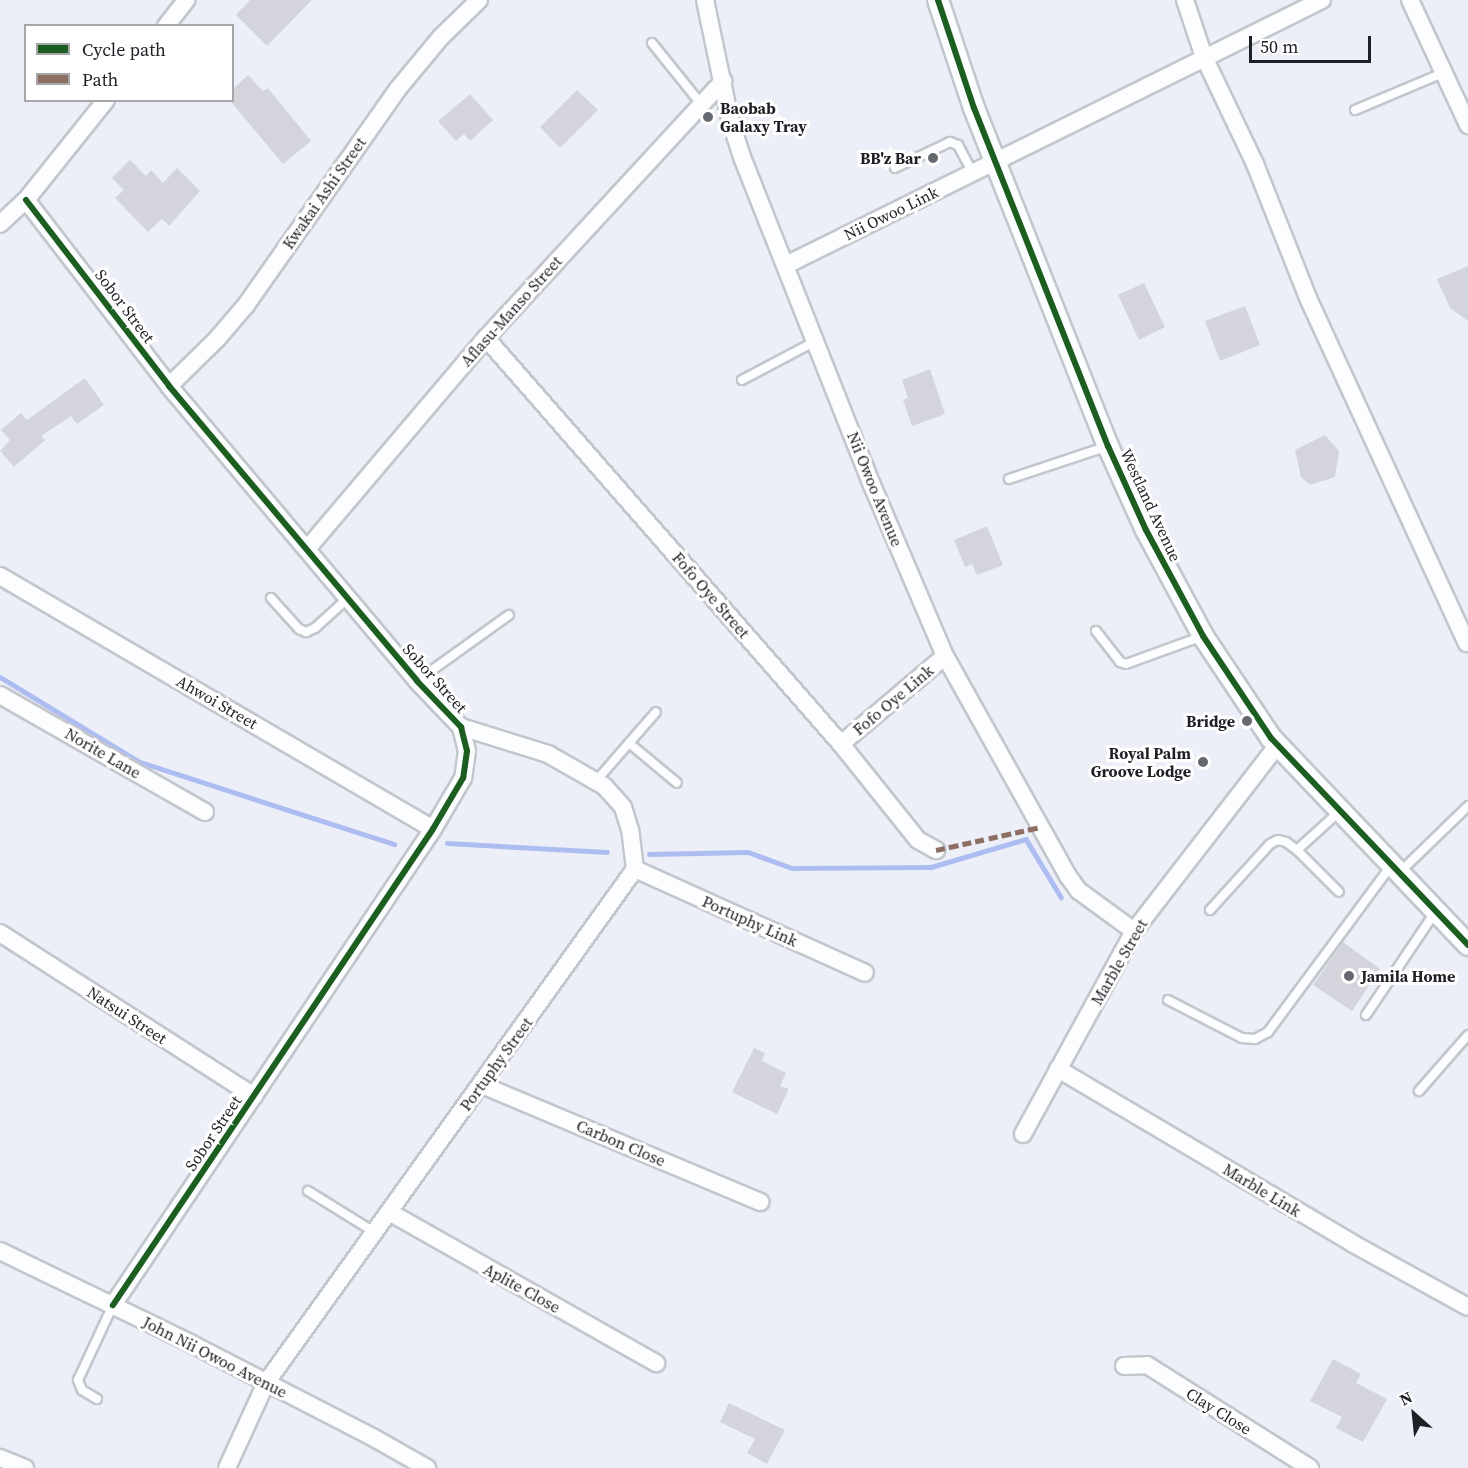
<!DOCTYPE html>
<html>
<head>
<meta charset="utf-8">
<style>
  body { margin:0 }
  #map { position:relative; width:1468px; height:1468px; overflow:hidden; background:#eceff7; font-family:"Source Serif 4",serif }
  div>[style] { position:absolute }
  .stream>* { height:4.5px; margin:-2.25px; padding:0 2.25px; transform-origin:2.25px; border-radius:2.25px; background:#adbdf1 }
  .building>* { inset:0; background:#d4d5dc }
  .roads { filter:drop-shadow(2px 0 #c3c6cc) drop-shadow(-2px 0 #c3c6cc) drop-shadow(0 2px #c3c6cc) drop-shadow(0 -2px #c3c6cc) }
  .service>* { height:8px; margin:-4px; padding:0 4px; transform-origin:4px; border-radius:4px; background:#fcfdfe }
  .minor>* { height:16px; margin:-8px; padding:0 8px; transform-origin:8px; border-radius:8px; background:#fcfdfe }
  .tertiary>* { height:20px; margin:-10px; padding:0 10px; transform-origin:10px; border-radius:10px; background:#fcfdfe }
  .quiet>* { height:4.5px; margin-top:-2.25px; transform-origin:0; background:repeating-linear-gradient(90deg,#8d6e63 0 9px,transparent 0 13.5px) }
  .cycleway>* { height:6px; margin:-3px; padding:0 3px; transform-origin:3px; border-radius:3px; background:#1b5e20 }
  .dots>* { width:16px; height:16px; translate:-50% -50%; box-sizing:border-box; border:3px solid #fff; border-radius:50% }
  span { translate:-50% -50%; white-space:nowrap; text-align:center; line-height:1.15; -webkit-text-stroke:6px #fff; paint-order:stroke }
  .poi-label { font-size:16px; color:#1e2026; font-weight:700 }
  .left { translate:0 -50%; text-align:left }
  .right { translate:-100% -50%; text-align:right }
  .street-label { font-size:16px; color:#1e2026 }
  .legend { position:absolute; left:24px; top:24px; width:210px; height:78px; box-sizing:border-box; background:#fff; border:2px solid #a5a6a8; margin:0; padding:8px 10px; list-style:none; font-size:18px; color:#1e2026 }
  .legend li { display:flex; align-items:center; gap:12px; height:30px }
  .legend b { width:30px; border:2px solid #a5a6a8 }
  .north { position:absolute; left:1384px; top:1384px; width:60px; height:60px; -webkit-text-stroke:4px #fff; paint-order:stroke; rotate:333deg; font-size:16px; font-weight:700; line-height:24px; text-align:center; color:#1e2026 }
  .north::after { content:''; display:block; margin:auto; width:21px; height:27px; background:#1e2026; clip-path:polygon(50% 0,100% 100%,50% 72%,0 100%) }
  .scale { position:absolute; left:1249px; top:36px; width:122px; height:27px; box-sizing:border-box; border:3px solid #1e2026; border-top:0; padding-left:8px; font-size:18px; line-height:21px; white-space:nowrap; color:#1e2026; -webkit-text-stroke:4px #fff; paint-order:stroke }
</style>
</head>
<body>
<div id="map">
  <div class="stream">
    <div style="left:0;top:677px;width:164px;rotate:31.3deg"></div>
    <div style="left:140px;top:762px;width:267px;rotate:17.9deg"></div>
    <div style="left:447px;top:843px;width:160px;rotate:3.2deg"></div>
    <div style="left:649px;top:854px;width:99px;rotate:-1.2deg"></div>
    <div style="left:748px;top:852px;width:47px;rotate:20deg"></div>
    <div style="left:792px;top:868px;width:139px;rotate:-0.4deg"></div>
    <div style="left:931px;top:867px;width:99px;rotate:-16.4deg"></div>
    <div style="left:1026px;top:839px;width:68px;rotate:58.9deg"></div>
  </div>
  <div class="building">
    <div style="clip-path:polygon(250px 0,312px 0,267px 46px,236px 15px)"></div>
    <div style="clip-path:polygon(248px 75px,263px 91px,268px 88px,311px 141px,283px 164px,232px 103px,232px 90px)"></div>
    <div style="clip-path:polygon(577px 90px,598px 110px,560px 148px,540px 127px)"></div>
    <div style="clip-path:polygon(470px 94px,493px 120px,470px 141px,464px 134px,456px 141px,438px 121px)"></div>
    <div style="clip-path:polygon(130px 160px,146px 176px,151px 170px,163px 183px,177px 168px,200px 191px,169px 226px,162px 219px,148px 232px,115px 198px,124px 190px,112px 178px)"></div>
    <div style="clip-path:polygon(1468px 266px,1468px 321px,1450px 308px,1437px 279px)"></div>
    <div style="clip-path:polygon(1144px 283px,1165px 327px,1139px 340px,1118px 295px)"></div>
    <div style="clip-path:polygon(1245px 306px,1260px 345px,1220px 361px,1205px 321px)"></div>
    <div style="clip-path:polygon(930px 369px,945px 414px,912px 426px,903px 400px,908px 398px,902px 380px)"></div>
    <div style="clip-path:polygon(85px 378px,104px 405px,77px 424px,71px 416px,41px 436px,45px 440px,14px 467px,0 451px,10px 440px,1px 430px,21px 413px,27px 420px)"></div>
    <div style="clip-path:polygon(1325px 435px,1339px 451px,1335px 477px,1310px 485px,1301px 477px,1295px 450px)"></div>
    <div style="clip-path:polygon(987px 526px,1003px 565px,977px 575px,972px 564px,965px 567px,954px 540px)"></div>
    <div style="clip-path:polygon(1343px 942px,1380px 969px,1352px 1011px,1313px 985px)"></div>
    <div style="clip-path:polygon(754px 1048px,765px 1053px,762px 1061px,786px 1073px,780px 1086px,789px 1089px,777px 1114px,732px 1092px)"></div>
    <div style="clip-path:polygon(1333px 1359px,1361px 1374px,1356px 1383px,1387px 1399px,1363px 1442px,1336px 1428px,1342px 1417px,1310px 1401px)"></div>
    <div style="clip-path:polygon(729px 1403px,785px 1430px,767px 1464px,747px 1453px,755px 1439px,720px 1422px)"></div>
  </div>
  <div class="roads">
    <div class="service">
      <div style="left:652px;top:43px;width:78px;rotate:51.2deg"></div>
      <div style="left:1355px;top:110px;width:95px;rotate:-22.8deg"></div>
      <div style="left:895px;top:168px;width:61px;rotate:-25.3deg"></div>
      <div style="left:950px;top:142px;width:9px;rotate:21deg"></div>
      <div style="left:958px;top:145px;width:32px;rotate:62deg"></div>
      <div style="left:742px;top:380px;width:84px;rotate:-27.8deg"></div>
      <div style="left:1009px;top:479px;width:104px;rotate:-18.4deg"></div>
      <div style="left:271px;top:598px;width:42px;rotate:47.9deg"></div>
      <div style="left:299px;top:629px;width:8px;rotate:23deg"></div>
      <div style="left:306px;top:632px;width:10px;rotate:-24deg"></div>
      <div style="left:315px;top:628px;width:45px;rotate:-42.3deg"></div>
      <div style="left:1096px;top:631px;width:39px;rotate:52deg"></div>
      <div style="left:1120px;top:662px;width:6px;rotate:18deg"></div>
      <div style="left:1126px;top:664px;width:82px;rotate:-20deg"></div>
      <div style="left:417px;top:681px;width:113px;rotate:-35.7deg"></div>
      <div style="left:629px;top:743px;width:62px;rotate:39.8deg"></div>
      <div style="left:596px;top:781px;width:91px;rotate:-49deg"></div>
      <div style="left:1297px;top:850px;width:58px;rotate:-42.2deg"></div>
      <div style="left:1400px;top:872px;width:95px;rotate:-44.1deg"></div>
      <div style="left:1210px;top:910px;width:89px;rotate:-47.7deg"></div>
      <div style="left:1270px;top:844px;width:9px;rotate:-27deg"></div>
      <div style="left:1278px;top:840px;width:8px;rotate:14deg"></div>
      <div style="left:1286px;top:842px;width:14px;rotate:36deg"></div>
      <div style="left:1297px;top:850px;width:59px;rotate:45deg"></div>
      <div style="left:1168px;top:1000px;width:83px;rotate:27.2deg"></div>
      <div style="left:1242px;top:1038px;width:13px;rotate:4deg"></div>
      <div style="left:1255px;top:1039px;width:15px;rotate:-28deg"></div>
      <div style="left:1268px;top:1032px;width:207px;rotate:-53.5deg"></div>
      <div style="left:1366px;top:1015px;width:125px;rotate:-56.1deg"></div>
      <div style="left:1419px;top:1091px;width:74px;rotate:-48.8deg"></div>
      <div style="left:308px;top:1191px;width:78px;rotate:31.8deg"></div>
      <div style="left:97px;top:1399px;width:17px;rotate:-149deg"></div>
      <div style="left:82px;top:1390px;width:11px;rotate:-112deg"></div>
      <div style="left:78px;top:1380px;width:83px;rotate:-65deg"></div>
    </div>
    <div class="minor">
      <div style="left:705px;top:0;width:123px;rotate:78.2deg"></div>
      <div style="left:730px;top:120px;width:39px;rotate:72deg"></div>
      <div style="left:742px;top:157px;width:353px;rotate:68.4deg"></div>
      <div style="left:872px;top:485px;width:186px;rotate:66.9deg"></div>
      <div style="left:945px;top:656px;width:252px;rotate:60.8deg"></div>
      <div style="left:1068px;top:876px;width:19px;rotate:54deg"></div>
      <div style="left:1079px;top:891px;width:68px;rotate:36deg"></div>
      <div style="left:1185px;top:0;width:60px;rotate:71.6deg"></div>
      <div style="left:1204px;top:57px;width:119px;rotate:64.5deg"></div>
      <div style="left:1255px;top:164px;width:144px;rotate:68.4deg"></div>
      <div style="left:1308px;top:298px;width:380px;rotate:65.3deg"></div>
      <div style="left:1410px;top:0;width:138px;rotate:65.1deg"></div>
      <div style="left:166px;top:26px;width:33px;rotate:-52deg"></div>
      <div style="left:26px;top:200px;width:235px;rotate:52.4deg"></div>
      <div style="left:169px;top:386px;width:385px;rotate:49.9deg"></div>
      <div style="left:417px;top:681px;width:64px;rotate:46.3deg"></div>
      <div style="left:461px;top:727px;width:25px;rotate:76deg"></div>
      <div style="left:467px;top:751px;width:27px;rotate:98deg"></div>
      <div style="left:463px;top:778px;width:59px;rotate:120.5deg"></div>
      <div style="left:433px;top:829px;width:574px;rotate:123.91deg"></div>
      <div style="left:0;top:224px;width:35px;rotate:-43deg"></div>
      <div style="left:26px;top:200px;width:128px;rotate:-51.3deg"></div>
      <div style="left:786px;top:265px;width:598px;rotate:-26.31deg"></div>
      <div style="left:486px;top:338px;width:539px;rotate:48.83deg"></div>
      <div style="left:841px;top:744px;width:123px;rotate:51.3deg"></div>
      <div style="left:918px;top:840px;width:21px;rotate:29deg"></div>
      <div style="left:169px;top:386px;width:67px;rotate:-44.4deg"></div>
      <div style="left:217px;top:339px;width:45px;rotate:-49.5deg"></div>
      <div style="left:246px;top:305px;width:263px;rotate:-54.9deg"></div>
      <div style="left:397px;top:90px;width:69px;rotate:-50.3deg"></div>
      <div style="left:441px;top:37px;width:53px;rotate:-44.2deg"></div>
      <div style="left:307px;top:549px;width:277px;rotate:-49.7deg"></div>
      <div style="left:486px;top:338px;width:350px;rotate:-47.3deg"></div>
      <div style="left:0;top:576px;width:501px;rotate:30.3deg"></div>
      <div style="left:0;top:695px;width:236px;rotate:29.7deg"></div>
      <div style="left:841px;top:744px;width:136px;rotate:-40.2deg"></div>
      <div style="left:635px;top:869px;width:252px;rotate:24.3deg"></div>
      <div style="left:0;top:933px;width:302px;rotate:32.7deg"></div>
      <div style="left:1058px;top:1069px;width:342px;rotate:30.6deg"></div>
      <div style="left:1352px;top:1243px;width:132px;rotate:28.9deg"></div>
      <div style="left:482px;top:1085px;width:302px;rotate:22.8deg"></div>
      <div style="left:1023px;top:1134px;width:231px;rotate:-61.3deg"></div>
      <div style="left:1134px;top:931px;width:235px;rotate:-52.3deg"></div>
      <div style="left:389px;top:1212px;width:307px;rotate:29.5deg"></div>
      <div style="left:0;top:1251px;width:211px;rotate:25.8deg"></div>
      <div style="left:190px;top:1343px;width:207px;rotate:27.3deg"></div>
      <div style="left:374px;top:1438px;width:61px;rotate:29.5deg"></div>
      <div style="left:1124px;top:1366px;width:23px;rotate:-2deg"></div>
      <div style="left:1147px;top:1365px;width:193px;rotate:32.3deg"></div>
      <div style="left:0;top:1458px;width:27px;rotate:22deg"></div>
      <div style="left:227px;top:1468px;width:94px;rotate:-65.4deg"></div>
      <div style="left:266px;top:1383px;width:633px;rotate:-54.33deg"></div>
      <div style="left:635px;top:869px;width:39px;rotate:-97deg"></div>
      <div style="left:630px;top:830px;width:24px;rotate:-107deg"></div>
      <div style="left:623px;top:807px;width:28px;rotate:-132deg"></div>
      <div style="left:604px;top:786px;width:64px;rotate:-150.3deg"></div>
      <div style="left:548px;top:754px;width:91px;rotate:-162.8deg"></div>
    </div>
    <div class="tertiary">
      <div style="left:938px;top:0;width:114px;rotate:71.6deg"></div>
      <div style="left:974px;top:108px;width:364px;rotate:68.4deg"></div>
      <div style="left:1108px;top:446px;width:92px;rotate:65.7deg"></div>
      <div style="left:1146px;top:530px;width:120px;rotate:61.7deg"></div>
      <div style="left:1203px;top:636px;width:123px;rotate:56.3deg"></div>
      <div style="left:1271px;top:738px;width:286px;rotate:46.4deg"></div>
    </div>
  </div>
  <div class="quiet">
    <div style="left:936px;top:850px;width:107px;rotate:-12.4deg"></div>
  </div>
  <div class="cycleway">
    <div style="left:938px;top:0;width:114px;rotate:71.6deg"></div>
    <div style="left:974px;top:108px;width:364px;rotate:68.4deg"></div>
    <div style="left:1108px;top:446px;width:92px;rotate:65.7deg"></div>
    <div style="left:1146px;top:530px;width:120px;rotate:61.7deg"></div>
    <div style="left:1203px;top:636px;width:123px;rotate:56.3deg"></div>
    <div style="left:1271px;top:738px;width:286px;rotate:46.4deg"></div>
    <div style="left:26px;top:200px;width:235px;rotate:52.4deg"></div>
    <div style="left:169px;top:386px;width:385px;rotate:49.9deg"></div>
    <div style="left:417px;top:681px;width:64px;rotate:46.3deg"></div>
    <div style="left:461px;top:727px;width:25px;rotate:76deg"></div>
    <div style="left:467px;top:751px;width:27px;rotate:98deg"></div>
    <div style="left:463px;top:778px;width:59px;rotate:120.5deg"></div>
    <div style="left:433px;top:829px;width:574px;rotate:123.91deg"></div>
  </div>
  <div class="dots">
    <div style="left:708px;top:117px;background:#66686f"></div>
    <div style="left:933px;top:158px;background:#66686f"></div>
    <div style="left:1247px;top:721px;background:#66686f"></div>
    <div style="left:1203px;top:762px;background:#66686f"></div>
    <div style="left:1349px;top:976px;background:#66686f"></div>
  </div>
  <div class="poi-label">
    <span class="left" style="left:720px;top:117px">Baobab<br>Galaxy Tray</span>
    <span class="right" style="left:921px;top:158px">BB'z Bar</span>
    <span class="right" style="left:1235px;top:721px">Bridge</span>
    <span class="right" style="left:1191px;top:762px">Royal Palm<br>Groove Lodge</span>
    <span class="left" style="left:1361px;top:976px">Jamila Home</span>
  </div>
  <div class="street-label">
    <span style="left:324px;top:193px;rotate:-55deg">Kwakai Ashi Street</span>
    <span style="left:891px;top:213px;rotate:-26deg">Nii Owoo Link</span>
    <span style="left:125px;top:306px;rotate:53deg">Sobor Street</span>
    <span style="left:511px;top:311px;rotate:-48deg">Aflasu-Manso Street</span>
    <span style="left:875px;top:489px;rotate:68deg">Nii Owoo Avenue</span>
    <span style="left:1151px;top:505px;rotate:65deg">Westland Avenue</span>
    <span style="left:711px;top:595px;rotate:49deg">Fofo Oye Street</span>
    <span style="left:435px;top:678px;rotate:48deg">Sobor Street</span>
    <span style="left:893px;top:700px;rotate:-40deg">Fofo Oye Link</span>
    <span style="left:217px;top:702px;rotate:30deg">Ahwoi Street</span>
    <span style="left:103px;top:753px;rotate:30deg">Norite Lane</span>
    <span style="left:750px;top:921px;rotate:24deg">Portuphy Link</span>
    <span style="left:1119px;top:962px;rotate:-60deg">Marble Street</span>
    <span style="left:127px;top:1015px;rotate:33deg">Natsui Street</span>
    <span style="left:496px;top:1064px;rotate:-54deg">Portuphy Street</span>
    <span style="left:213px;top:1133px;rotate:-56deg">Sobor Street</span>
    <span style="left:621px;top:1143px;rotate:23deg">Carbon Close</span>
    <span style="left:1262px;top:1190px;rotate:31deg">Marble Link</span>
    <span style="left:522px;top:1288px;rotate:29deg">Aplite Close</span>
    <span style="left:215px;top:1357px;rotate:27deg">John Nii Owoo Avenue</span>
    <span style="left:1219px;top:1411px;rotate:32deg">Clay Close</span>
  </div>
  <ul class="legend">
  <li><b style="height:8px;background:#1b5e20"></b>Cycle path</li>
  <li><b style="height:8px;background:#8d6e63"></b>Path</li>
  </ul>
  <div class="north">N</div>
  <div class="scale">50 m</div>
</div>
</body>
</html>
